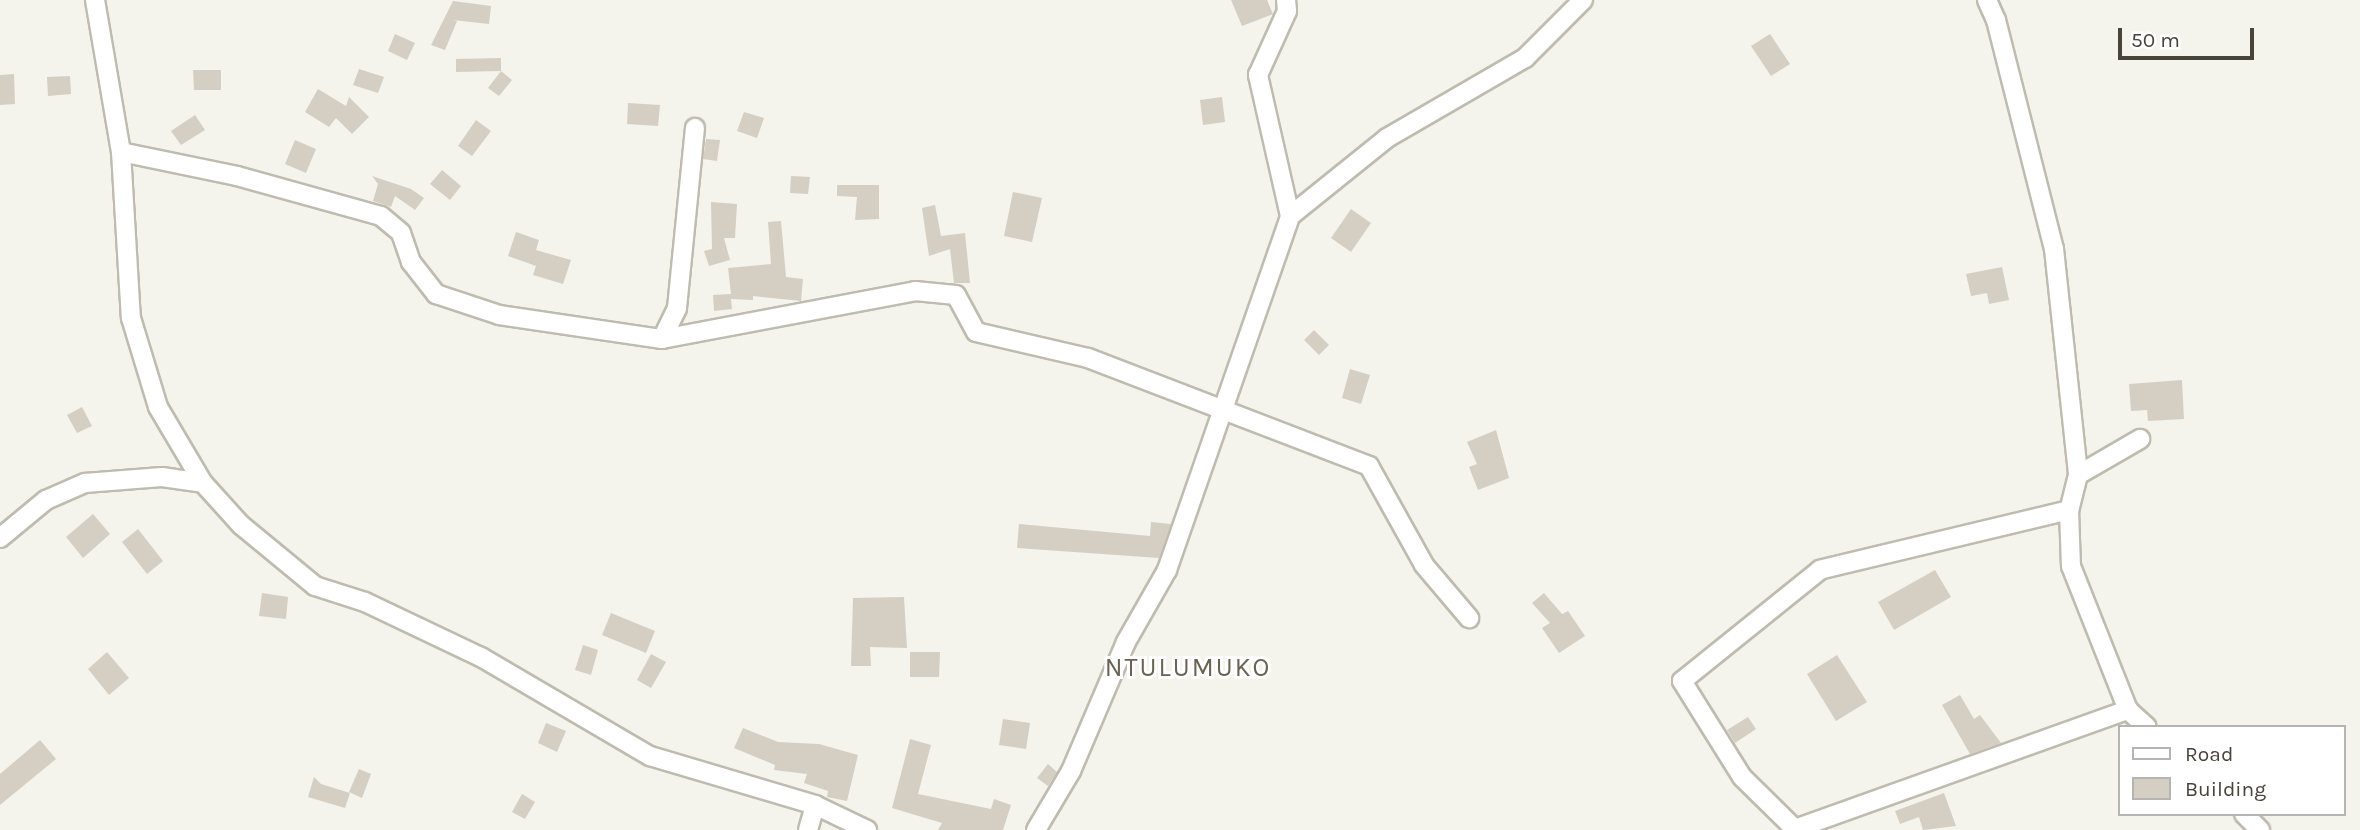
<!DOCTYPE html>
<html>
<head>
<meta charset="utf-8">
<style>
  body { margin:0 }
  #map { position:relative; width:2360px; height:830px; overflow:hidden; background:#f4f3ec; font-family:Karla,sans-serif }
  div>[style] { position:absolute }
  .building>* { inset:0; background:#d5cfc3 }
  .roads { filter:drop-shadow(2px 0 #bfbbaf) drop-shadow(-2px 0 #bfbbaf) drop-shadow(0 2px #bfbbaf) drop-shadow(0 -2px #bfbbaf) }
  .street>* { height:18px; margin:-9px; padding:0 9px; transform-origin:9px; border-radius:9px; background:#fff }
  span { translate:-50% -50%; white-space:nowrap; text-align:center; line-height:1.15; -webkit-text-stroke:6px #fff; paint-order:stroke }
  .quarter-label { font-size:26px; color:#6a6353; letter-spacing:2px }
  .legend { position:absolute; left:2118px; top:725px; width:228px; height:91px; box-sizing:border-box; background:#fff; border:2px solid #b6b4b0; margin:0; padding:9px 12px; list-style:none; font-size:21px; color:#48443a }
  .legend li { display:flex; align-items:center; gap:14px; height:35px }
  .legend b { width:35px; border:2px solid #b6b4b0 }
  .scale { position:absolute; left:2118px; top:28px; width:136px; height:32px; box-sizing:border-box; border:4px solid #48443a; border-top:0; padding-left:9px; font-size:21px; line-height:24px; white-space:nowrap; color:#48443a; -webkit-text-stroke:5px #fff; paint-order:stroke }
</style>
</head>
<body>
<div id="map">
  <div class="building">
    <div style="clip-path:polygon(1231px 0,1267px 0,1273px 14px,1242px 26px)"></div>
    <div style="clip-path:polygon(453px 1px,491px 6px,489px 24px,453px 20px,457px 21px,445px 50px,431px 45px)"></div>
    <div style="clip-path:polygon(395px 34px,415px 43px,407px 60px,388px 51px)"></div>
    <div style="clip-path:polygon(1770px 34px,1790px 64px,1771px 76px,1751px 46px)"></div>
    <div style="clip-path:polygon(501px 58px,501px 71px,456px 72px,456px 59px)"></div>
    <div style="clip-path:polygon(359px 69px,384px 77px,378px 93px,353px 85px)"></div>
    <div style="clip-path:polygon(193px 70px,221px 70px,221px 90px,194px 90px)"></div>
    <div style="clip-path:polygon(501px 71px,512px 80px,499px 96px,488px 88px)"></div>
    <div style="clip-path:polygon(14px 74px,15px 104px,0 105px,0 75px)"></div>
    <div style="clip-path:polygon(70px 76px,71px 94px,48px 96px,47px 77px)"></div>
    <div style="clip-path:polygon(318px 89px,346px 106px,349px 97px,369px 117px,352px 134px,336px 118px,329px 127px,305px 112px)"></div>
    <div style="clip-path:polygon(1222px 97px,1225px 122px,1203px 125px,1200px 100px)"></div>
    <div style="clip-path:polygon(628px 103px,660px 105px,658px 126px,627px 124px)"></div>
    <div style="clip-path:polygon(744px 112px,764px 118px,757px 138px,737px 131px)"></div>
    <div style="clip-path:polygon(195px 115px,205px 130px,181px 145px,171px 131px)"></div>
    <div style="clip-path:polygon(476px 120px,491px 131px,472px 156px,458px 146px)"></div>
    <div style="clip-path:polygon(706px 139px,720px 140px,717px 161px,703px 159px)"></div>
    <div style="clip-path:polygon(295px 140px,316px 149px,306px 173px,285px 164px)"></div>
    <div style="clip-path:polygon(442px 170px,461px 186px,450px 200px,430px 184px)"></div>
    <div style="clip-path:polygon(372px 176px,411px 189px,424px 198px,415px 210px,395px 196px,391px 207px,373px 201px,378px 184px)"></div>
    <div style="clip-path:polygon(791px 176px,810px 177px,808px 194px,790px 193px)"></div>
    <div style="clip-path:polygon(837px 185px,879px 185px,879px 219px,855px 220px,857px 197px,837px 196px)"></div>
    <div style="clip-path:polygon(1013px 192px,1042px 198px,1032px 242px,1004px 236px)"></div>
    <div style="clip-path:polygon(711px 202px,737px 204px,735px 238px,724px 238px,730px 260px,709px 266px,704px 251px,712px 249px)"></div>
    <div style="clip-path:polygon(935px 205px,941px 236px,965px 233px,970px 283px,954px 283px,950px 249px,929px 256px,922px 208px)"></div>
    <div style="clip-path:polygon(1351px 209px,1371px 223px,1351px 252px,1331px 238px)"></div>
    <div style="clip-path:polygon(781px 221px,786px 277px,803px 279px,801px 301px,753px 296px,753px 300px,731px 299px,732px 309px,714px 311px,713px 295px,731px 294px,728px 268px,771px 264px,768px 222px)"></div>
    <div style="clip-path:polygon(516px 232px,539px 240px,536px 250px,571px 260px,563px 284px,533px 275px,536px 266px,508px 256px)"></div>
    <div style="clip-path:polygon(2002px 267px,2009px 300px,1989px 304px,1987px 293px,1971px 296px,1966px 274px)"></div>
    <div style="clip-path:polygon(1314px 330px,1329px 345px,1319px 355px,1304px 340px)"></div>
    <div style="clip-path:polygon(1350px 369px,1370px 375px,1361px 404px,1342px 398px)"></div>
    <div style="clip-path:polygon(2182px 380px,2184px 419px,2148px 421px,2147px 410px,2131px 411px,2129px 384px)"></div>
    <div style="clip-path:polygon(82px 407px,92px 426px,77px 433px,67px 415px)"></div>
    <div style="clip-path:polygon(1496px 430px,1509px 478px,1478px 490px,1469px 467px,1477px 464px,1467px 442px)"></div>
    <div style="clip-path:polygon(93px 514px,110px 534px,83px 558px,66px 537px)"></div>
    <div style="clip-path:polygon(1151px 522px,1171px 524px,1159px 558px,1017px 548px,1019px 524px,1150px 536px)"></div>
    <div style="clip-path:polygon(138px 529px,163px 561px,147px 574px,122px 542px)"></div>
    <div style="clip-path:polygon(1935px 570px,1951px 597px,1894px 630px,1878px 602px)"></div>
    <div style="clip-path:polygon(262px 593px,288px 597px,286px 619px,259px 616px)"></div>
    <div style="clip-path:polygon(1544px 593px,1562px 614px,1568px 611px,1585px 636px,1559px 653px,1542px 628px,1550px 623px,1532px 603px)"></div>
    <div style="clip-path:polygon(904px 597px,907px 648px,870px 647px,871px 666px,851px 666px,853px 598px)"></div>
    <div style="clip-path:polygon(611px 613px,655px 631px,646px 653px,602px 635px)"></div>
    <div style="clip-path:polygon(583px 645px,598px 650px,591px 675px,575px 670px)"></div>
    <div style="clip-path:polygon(107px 652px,129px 678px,109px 695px,88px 669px)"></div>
    <div style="clip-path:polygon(910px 652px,940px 652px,939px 677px,910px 677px)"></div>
    <div style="clip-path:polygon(651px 654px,666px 662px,651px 688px,637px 680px)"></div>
    <div style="clip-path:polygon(1837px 655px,1867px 702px,1836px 721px,1807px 674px)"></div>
    <div style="clip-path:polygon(1960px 695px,1974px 719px,1980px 715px,2001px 743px,1970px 754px,1942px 705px)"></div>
    <div style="clip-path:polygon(1748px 717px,1756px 729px,1735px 743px,1727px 730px)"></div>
    <div style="clip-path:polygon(1003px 719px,1030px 723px,1026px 749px,999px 745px)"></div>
    <div style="clip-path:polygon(546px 723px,566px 731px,557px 752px,538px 743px)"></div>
    <div style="clip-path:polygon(743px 728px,778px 742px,819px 744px,858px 755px,847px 801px,827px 797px,828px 791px,804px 783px,807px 774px,774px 770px,775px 765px,734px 748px)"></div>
    <div style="clip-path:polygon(910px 739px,931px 745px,918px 794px,991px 809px,994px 799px,1011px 805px,1003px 830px,938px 830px,942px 823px,892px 808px)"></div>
    <div style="clip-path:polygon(40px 740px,56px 759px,0 805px,0 774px)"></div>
    <div style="clip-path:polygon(1048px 764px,1057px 772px,1048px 786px,1037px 778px)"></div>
    <div style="clip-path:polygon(359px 769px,371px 774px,362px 798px,349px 792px)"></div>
    <div style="clip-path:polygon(314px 777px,321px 784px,350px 793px,345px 808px,308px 797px)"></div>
    <div style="clip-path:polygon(1944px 793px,1956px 826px,1923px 830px,1919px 817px,1900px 824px,1895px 811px)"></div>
    <div style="clip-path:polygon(522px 794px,535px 802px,525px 819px,512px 812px)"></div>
  </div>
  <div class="roads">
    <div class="street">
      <div style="left:95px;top:0;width:154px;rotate:80.3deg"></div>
      <div style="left:121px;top:152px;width:166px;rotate:86.6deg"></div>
      <div style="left:131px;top:318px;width:93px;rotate:73.1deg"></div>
      <div style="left:158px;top:407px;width:88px;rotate:59.4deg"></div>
      <div style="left:203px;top:483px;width:57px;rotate:47.9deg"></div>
      <div style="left:241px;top:525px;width:96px;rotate:39.5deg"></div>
      <div style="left:315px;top:586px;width:52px;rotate:17.7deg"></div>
      <div style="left:365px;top:602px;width:128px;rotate:25.4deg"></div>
      <div style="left:481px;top:657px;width:196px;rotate:30.4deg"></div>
      <div style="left:650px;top:756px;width:172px;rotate:16.5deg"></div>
      <div style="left:815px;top:805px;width:58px;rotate:25.7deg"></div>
      <div style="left:1987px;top:0;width:22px;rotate:66deg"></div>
      <div style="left:1996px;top:20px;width:236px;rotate:75.8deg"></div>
      <div style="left:2054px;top:249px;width:227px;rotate:83.9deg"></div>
      <div style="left:2078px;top:475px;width:36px;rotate:104deg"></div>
      <div style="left:2069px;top:510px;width:56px;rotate:88deg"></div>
      <div style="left:2071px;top:566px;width:155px;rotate:68.4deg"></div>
      <div style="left:2128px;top:710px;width:25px;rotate:42deg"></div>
      <div style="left:121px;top:152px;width:118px;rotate:11.7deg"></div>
      <div style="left:237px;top:176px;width:149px;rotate:15.5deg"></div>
      <div style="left:381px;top:216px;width:26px;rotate:40deg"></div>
      <div style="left:401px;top:233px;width:31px;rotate:71deg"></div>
      <div style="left:411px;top:262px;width:41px;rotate:52deg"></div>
      <div style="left:436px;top:294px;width:66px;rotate:18.4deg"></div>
      <div style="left:499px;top:315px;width:165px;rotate:8.4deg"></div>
      <div style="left:662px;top:339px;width:34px;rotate:-64deg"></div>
      <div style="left:677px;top:308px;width:181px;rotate:-84.3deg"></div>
      <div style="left:1290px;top:216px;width:124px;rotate:-38.8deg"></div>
      <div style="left:1387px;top:138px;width:160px;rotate:-30.1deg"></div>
      <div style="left:1525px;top:58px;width:82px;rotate:-45deg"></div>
      <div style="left:662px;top:339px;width:258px;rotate:-10.7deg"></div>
      <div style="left:915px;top:291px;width:41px;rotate:5.6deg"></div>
      <div style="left:956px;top:295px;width:42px;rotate:61.6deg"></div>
      <div style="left:976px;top:332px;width:115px;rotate:13.1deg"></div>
      <div style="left:1088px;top:358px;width:301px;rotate:21deg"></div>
      <div style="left:1369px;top:466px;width:113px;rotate:60.9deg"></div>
      <div style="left:1424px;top:565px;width:70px;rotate:49.7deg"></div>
      <div style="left:2078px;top:475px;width:72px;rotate:-30.1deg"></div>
      <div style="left:2069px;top:510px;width:256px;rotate:166.5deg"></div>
      <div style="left:1820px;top:570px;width:177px;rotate:141.2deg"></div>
      <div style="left:1682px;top:681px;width:113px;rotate:58deg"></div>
      <div style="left:1742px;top:777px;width:74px;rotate:44.5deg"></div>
      <div style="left:1795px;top:829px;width:354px;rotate:-19.7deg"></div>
      <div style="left:0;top:538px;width:60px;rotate:-39.6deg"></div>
      <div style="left:46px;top:500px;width:43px;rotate:-23.6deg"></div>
      <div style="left:85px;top:483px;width:77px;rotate:-4.5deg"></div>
      <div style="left:162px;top:477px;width:41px;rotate:8.3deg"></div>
      <div style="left:2244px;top:814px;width:23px;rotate:45deg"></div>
      <div style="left:808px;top:830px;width:26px;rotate:-74deg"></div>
      <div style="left:1036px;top:830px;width:69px;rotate:-59.3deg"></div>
      <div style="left:1071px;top:771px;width:140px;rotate:-66.9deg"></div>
      <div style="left:1126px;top:642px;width:83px;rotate:-60.3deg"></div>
      <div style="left:1167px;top:570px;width:375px;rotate:-70.8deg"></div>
      <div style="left:1290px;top:216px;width:145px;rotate:-102.8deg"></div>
      <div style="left:1258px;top:75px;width:70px;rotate:-65.6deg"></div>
      <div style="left:1287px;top:11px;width:11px;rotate:-95deg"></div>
    </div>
  </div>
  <div class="quarter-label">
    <span style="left:1188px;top:668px">NTULUMUKO</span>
  </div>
  <ul class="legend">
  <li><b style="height:9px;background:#fff"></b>Road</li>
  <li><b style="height:19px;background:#d5cfc3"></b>Building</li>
  </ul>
  <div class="scale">50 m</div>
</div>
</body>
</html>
